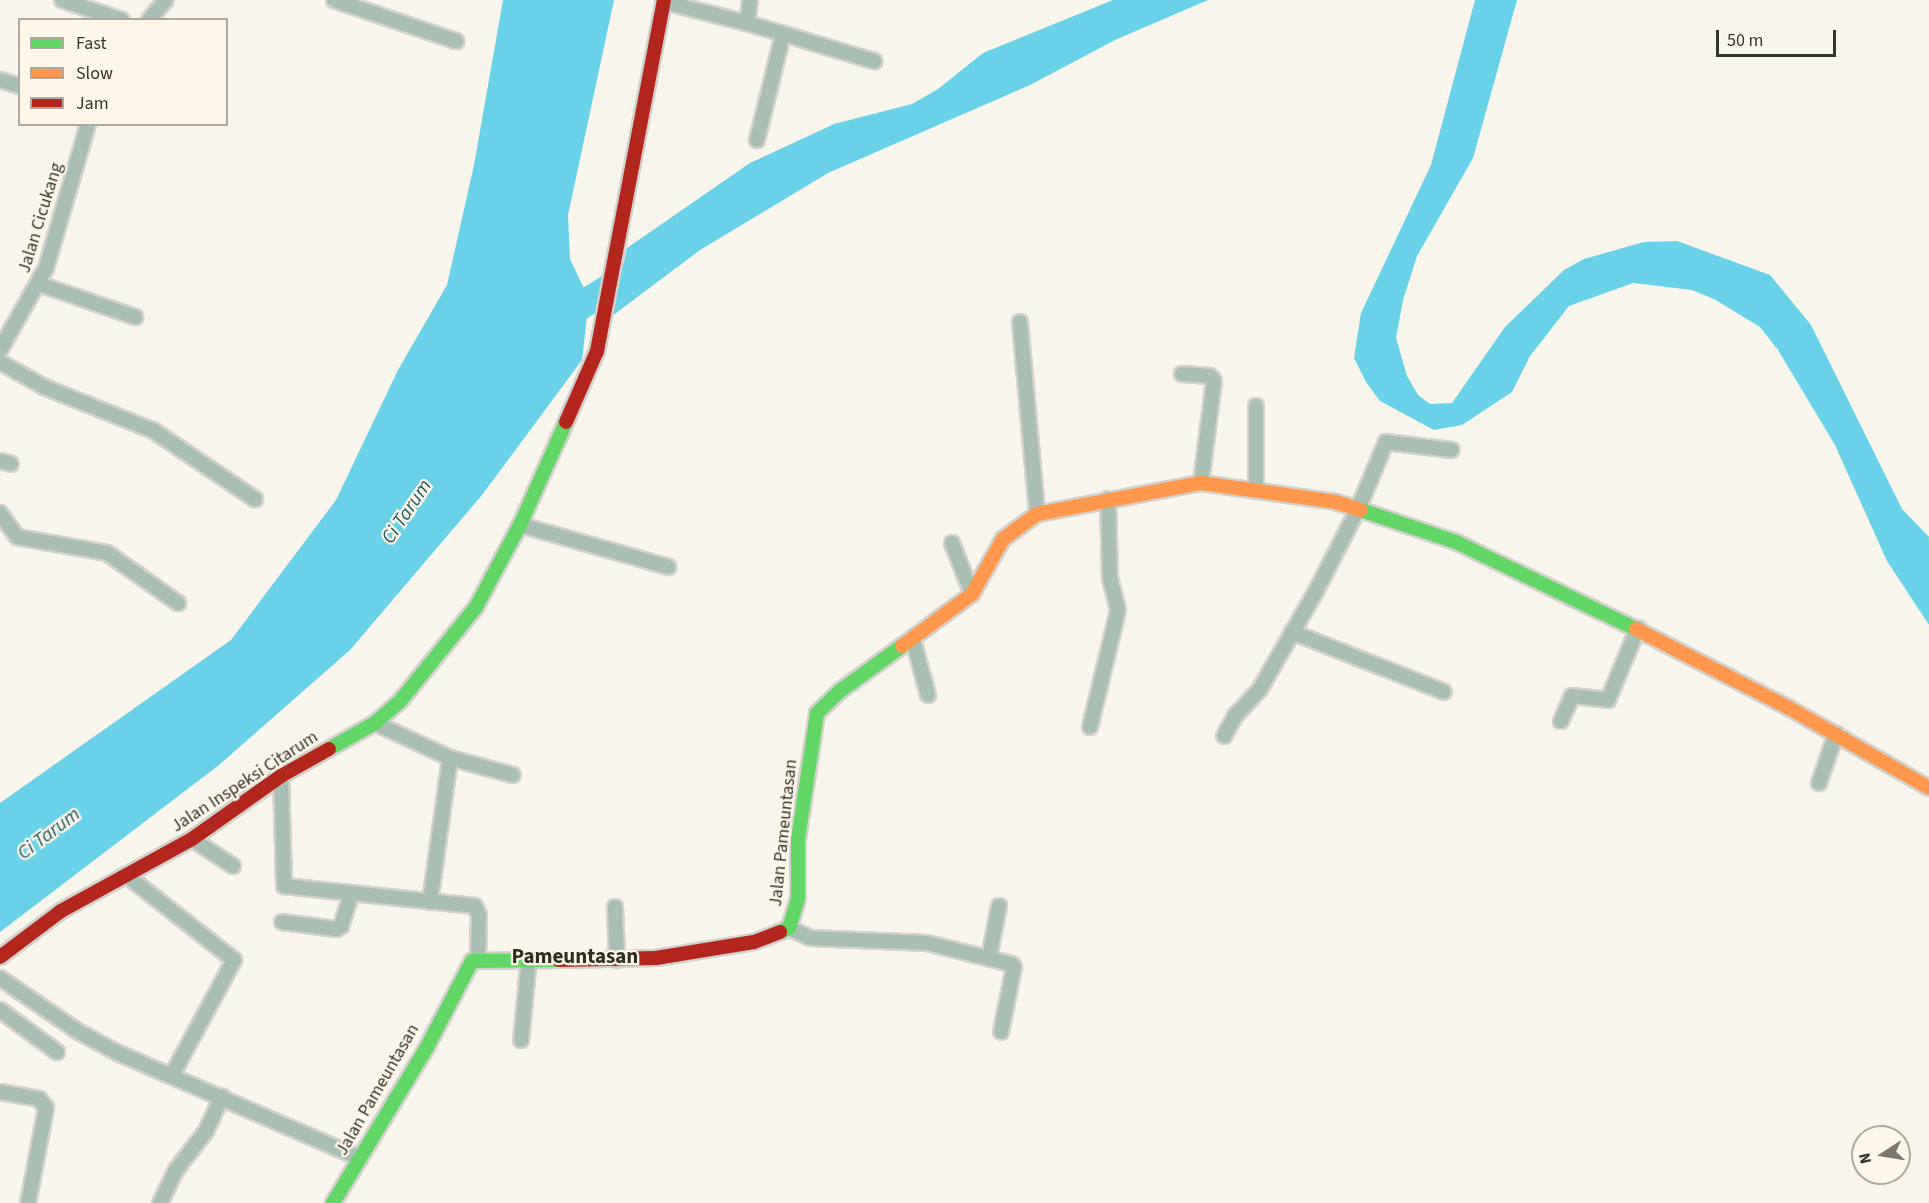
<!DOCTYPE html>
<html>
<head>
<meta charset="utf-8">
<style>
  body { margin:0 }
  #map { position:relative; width:1929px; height:1203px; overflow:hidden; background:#f7f5ec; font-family:"Source Sans 3",sans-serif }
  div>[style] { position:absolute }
  .water>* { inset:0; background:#69d1e8 }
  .river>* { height:28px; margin:-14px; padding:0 14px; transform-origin:14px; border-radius:14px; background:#69d1e8 }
  .roads { filter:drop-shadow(2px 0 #d3d1cb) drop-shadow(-2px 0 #d3d1cb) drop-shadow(0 2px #d3d1cb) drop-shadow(0 -2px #d3d1cb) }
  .street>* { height:14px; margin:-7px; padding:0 7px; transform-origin:7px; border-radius:7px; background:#aabfb4 }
  .fast>* { height:14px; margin:-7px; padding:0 7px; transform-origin:7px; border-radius:7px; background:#63d668 }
  .slow>* { height:14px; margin:-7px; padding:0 7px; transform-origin:7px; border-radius:7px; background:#ff974d }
  .jam>* { height:14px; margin:-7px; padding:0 7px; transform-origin:7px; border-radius:7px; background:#b3261e }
  span { translate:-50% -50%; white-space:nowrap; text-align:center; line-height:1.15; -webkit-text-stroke:4.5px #fcf7e8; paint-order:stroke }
  .street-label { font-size:18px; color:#36342e }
  .water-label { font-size:20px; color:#235b6b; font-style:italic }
  .quarter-label { font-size:21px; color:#302d21; font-weight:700 }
  .legend { position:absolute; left:18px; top:18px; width:210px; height:108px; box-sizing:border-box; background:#fcf7e8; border:2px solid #ada99e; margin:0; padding:8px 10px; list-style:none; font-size:18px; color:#36342e }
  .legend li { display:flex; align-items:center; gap:12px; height:30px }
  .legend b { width:30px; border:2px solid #ada99e }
  .north { position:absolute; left:1851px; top:1125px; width:60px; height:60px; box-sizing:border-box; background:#fcf7e8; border:2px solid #ada99e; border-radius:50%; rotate:258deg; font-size:16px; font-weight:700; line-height:24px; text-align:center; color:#36342e }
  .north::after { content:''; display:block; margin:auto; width:21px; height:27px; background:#7a7870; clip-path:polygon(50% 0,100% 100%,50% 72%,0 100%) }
  .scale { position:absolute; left:1716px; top:30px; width:120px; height:27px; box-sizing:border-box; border:3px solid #36342e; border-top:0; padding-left:8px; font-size:18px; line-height:21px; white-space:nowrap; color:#36342e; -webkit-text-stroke:4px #fcf7e8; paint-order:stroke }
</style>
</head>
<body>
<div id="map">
  <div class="water">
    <div style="clip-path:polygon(503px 0,614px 0,568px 215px,570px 259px,589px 299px,582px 360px,482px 495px,350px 650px,219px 765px,0 932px,0 803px,231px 640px,336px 500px,398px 370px,447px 285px,474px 165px)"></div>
    <div style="clip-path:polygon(1113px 0,1208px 0,1115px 40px,1030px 85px,828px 173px,700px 250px,612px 316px,627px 248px,750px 163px,834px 124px,912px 104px,938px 89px,983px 53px)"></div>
    <div style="clip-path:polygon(1475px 0,1517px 0,1473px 158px,1417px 256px,1403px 300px,1396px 338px,1407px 376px,1418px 395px,1430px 404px,1452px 403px,1505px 327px,1564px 270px,1584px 259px,1644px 242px,1677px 241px,1770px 275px,1811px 325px,1902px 509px,1929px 537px,1929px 625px,1887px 561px,1835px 445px,1778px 350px,1760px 327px,1714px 299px,1692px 290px,1633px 283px,1569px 306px,1530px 356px,1512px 392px,1462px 425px,1434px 430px,1380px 401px,1366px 382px,1354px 358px,1361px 313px,1431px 165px)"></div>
  </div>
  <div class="river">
    <div style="left:556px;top:321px;width:89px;rotate:-31.7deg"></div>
  </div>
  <div class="roads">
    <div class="street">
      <div style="left:62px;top:0;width:63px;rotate:18.4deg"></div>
      <div style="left:334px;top:0;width:129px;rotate:18.6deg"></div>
      <div style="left:750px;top:0;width:23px;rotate:97deg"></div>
      <div style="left:747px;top:23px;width:133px;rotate:16.7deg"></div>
      <div style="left:664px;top:2px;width:86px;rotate:14.2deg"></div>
      <div style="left:149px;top:20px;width:26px;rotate:-50deg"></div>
      <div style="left:0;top:80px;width:21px;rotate:17deg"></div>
      <div style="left:757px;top:140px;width:109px;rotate:-76.2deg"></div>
      <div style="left:39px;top:284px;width:102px;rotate:19deg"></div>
      <div style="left:1020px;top:322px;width:193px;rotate:84.9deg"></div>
      <div style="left:0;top:350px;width:94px;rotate:-60.7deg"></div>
      <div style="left:46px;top:268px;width:150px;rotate:-73.7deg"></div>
      <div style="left:0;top:362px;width:51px;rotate:29.6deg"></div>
      <div style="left:44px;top:387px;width:118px;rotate:21.8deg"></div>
      <div style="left:154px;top:431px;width:122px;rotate:34deg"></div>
      <div style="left:1182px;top:374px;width:28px;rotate:4deg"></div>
      <div style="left:1210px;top:376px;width:6px;rotate:51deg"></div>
      <div style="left:1214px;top:381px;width:103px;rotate:97.3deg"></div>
      <div style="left:0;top:461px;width:11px;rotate:15deg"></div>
      <div style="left:1256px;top:489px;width:83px;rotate:-90deg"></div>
      <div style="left:0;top:513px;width:29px;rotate:55deg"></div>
      <div style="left:17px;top:537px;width:91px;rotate:10.1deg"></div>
      <div style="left:107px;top:553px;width:87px;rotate:35.2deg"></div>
      <div style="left:520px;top:525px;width:154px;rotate:15.8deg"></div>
      <div style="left:952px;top:543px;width:55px;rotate:68.6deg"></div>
      <div style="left:1292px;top:632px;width:163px;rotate:21.5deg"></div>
      <div style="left:913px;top:640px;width:57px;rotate:74.7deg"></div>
      <div style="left:1561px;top:721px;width:27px;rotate:-66deg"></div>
      <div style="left:1572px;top:696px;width:36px;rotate:6deg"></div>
      <div style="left:1608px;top:700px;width:78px;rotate:-67.4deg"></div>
      <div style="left:375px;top:723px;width:83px;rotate:25deg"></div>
      <div style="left:450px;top:758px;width:65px;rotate:15.1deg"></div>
      <div style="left:1090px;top:727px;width:120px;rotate:-76.5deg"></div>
      <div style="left:1118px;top:610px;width:32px;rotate:-104deg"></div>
      <div style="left:1110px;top:579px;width:80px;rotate:-91.4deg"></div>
      <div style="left:1224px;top:736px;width:23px;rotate:-61deg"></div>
      <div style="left:1235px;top:716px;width:37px;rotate:-47deg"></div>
      <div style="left:1260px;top:689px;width:111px;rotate:-60.2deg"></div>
      <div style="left:1315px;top:593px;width:94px;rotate:-62.9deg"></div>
      <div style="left:1358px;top:509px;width:73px;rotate:-67.3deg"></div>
      <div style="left:1386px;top:442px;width:66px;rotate:6.9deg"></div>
      <div style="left:281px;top:776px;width:110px;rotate:88.4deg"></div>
      <div style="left:284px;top:886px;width:192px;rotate:6deg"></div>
      <div style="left:475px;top:906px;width:10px;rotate:66deg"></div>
      <div style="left:479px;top:915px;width:43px;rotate:91.3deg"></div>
      <div style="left:1819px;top:783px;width:52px;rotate:-70.9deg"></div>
      <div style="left:192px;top:839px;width:49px;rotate:33.4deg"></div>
      <div style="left:126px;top:875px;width:137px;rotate:38.2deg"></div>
      <div style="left:234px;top:960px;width:131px;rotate:118.3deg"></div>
      <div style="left:430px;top:902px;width:145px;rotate:-82.1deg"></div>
      <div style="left:615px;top:907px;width:53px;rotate:87.8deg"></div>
      <div style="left:282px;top:922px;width:54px;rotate:7.4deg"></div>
      <div style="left:336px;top:929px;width:6px;rotate:-31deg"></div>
      <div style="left:341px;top:926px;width:33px;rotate:-72deg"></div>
      <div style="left:789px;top:928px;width:23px;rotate:25deg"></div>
      <div style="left:810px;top:938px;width:117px;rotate:2.4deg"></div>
      <div style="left:927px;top:943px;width:87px;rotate:14deg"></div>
      <div style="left:1011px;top:964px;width:4px;rotate:45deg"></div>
      <div style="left:1014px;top:967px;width:66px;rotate:101.3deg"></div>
      <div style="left:989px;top:958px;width:53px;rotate:-79.1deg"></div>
      <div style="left:0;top:978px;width:96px;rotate:34.4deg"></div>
      <div style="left:79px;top:1032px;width:44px;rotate:28.3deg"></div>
      <div style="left:118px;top:1053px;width:264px;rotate:23.5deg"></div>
      <div style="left:0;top:1010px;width:71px;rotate:36.4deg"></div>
      <div style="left:521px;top:1040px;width:81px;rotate:-84.4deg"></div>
      <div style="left:0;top:1092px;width:40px;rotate:10deg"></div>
      <div style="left:39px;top:1099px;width:11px;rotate:52deg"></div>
      <div style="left:46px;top:1108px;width:97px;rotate:100.7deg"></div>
      <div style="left:160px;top:1203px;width:37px;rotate:-64deg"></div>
      <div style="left:176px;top:1170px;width:49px;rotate:-52.4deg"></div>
      <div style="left:206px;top:1131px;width:38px;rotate:-65deg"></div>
    </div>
    <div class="fast">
      <div style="left:1361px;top:510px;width:100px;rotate:18.6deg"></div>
      <div style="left:1456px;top:542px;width:200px;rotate:25.8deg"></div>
      <div style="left:329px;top:749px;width:53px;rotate:-29.5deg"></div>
      <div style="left:375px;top:723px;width:35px;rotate:-41deg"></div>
      <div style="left:401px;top:700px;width:119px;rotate:-51.1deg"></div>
      <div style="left:476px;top:607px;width:93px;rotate:-61.8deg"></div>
      <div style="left:520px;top:525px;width:113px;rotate:-65.9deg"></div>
      <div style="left:780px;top:932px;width:10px;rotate:-24deg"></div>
      <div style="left:789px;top:928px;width:31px;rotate:-73deg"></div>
      <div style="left:798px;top:898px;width:59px;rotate:-90deg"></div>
      <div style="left:798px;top:839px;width:127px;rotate:-81.4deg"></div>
      <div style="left:817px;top:713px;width:32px;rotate:-44deg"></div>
      <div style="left:840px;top:691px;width:77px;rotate:-36deg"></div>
      <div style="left:333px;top:1203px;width:182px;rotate:-58.9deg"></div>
      <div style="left:427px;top:1047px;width:97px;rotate:-62.4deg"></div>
      <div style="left:472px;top:961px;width:87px;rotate:-0.7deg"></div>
    </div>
    <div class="slow">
      <div style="left:1636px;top:629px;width:172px;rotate:27.3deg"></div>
      <div style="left:1789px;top:708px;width:161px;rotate:29.7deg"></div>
      <div style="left:902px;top:646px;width:87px;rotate:-36.6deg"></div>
      <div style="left:972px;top:594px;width:63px;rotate:-60.6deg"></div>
      <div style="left:1003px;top:539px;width:42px;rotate:-36.3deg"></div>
      <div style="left:1037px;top:514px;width:167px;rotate:-10.7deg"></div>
      <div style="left:1201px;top:483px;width:136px;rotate:8deg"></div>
      <div style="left:1336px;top:502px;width:26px;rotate:18deg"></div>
    </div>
    <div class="jam">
      <div style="left:566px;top:422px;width:77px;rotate:-66.4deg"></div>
      <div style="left:597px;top:351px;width:357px;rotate:-79.2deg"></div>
      <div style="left:0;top:957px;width:76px;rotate:-37deg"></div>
      <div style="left:61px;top:911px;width:149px;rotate:-28.8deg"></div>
      <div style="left:192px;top:839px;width:109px;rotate:-35.3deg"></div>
      <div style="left:281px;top:776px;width:55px;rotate:-29.4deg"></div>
      <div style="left:559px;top:960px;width:97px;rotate:-1.2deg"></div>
      <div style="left:656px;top:958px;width:99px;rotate:-9.3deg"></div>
      <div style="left:754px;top:942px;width:28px;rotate:-21deg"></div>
    </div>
  </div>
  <div class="street-label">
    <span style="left:41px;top:218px;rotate:-73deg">Jalan Cicukang</span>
    <span style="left:245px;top:782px;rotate:-33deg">Jalan Inspeksi Citarum</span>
    <span style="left:784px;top:833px;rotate:-84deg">Jalan Pameuntasan</span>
    <span style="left:378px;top:1090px;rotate:-60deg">Jalan Pameuntasan</span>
  </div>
  <div class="water-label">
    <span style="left:407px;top:512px;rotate:-56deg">Ci Tarum</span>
    <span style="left:49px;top:834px;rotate:-37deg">Ci Tarum</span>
  </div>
  <div class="quarter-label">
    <span style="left:575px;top:956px">Pameuntasan</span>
  </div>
  <ul class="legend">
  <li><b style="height:8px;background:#63d668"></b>Fast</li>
  <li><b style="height:8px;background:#ff974d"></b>Slow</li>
  <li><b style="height:8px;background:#b3261e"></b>Jam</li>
  </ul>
  <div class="north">N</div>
  <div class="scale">50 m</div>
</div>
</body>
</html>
